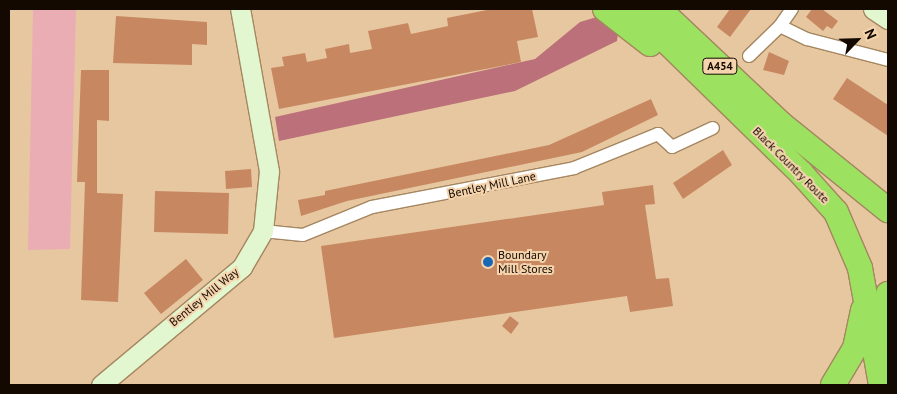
<!DOCTYPE html>
<html>
<head>
<meta charset="utf-8">
<style>
  body { margin:0 }
  #map { position:relative; width:897px; height:394px; overflow:hidden; background:#e7c7a0; font-family:"PT Sans",sans-serif }
  div>[style] { position:absolute }
  .green>* { inset:0; background:#e9adb3 }
  .forest>* { inset:0; background:#bc717a }
  .building>* { inset:0; background:#c78861 }
  .roads { filter:drop-shadow(1px 0 #a48660) drop-shadow(-1px 0 #a48660) drop-shadow(0 1px #a48660) drop-shadow(0 -1px #a48660) }
  .street>* { height:12px; margin:-6px; padding:0 6px; transform-origin:6px; border-radius:6px; background:#fff }
  .secondary>* { height:19px; margin:-9.5px; padding:0 9.5px; transform-origin:9.5px; border-radius:9.5px; background:#e2f6cf }
  .highway>* { height:24px; margin:-12px; padding:0 12px; transform-origin:12px; border-radius:12px; background:#9de160 }
  .dots>* { width:14px; height:14px; translate:-50% -50%; box-sizing:border-box; border:2px solid #f5d4ad; border-radius:50% }
  span { translate:-50% -50%; white-space:nowrap; text-align:center; line-height:1.15; -webkit-text-stroke:4px #f5d4ad; paint-order:stroke }
  .shield-label span { padding:1px 4px; background:#f5d4ad; border:1px solid; border-radius:4px; -webkit-text-stroke-width:0 }
  .shield-label { font-size:11px; color:#130900; font-weight:700 }
  .street-label { font-size:12px; color:#130900 }
  .poi-label { font-size:12px; color:#130900 }
  .left { translate:0 -50%; text-align:left }
  .frame { position:absolute; inset:0; border:10px solid #130900; pointer-events:none }
  .north { position:absolute; left:832px; top:15px; width:50px; height:50px; -webkit-text-stroke:4px #f5d4ad; paint-order:stroke; rotate:66deg; font-size:14px; font-weight:700; line-height:20px; text-align:center; color:#130900 }
  .north::after { content:''; display:block; margin:auto; width:18px; height:22px; background:#130900; clip-path:polygon(50% 0,100% 100%,50% 72%,0 100%) }
</style>
</head>
<body>
<div id="map">
  <div class="green">
    <div style="clip-path:polygon(33px 9px,76px 9px,70px 249px,28px 250px)"></div>
  </div>
  <div class="forest">
    <div style="clip-path:polygon(600px 16px,618px 33px,617px 41px,515px 91px,279px 141px,275px 117px,535px 59px,580px 22px)"></div>
  </div>
  <div class="building">
    <div style="clip-path:polygon(492px 9px,532px 9px,538px 37px,517px 41px,521px 62px,279px 109px,271px 68px,284px 66px,282px 57px,305px 53px,307px 62px,327px 58px,325px 49px,349px 44px,350px 53px,372px 49px,368px 31px,408px 23px,411px 34px,448px 26px,447px 18px)"></div>
    <div style="clip-path:polygon(730px 9px,751px 9px,730px 37px,717px 27px)"></div>
    <div style="clip-path:polygon(812px 9px,822px 9px,838px 21px,832px 29px,827px 26px,823px 31px,806px 17px)"></div>
    <div style="clip-path:polygon(116px 16px,207px 22px,207px 45px,192px 44px,192px 65px,113px 63px)"></div>
    <div style="clip-path:polygon(769px 52px,789px 61px,784px 75px,763px 70px)"></div>
    <div style="clip-path:polygon(81px 70px,109px 70px,109px 121px,97px 120px,97px 193px,123px 194px,118px 302px,81px 300px,85px 182px,77px 182px)"></div>
    <div style="clip-path:polygon(847px 78px,888px 105px,888px 136px,833px 99px)"></div>
    <div style="clip-path:polygon(651px 99px,658px 115px,582px 152px,347px 201px,301px 216px,298px 200px,325px 195px,325px 191px,549px 145px)"></div>
    <div style="clip-path:polygon(723px 150px,732px 165px,683px 199px,673px 183px)"></div>
    <div style="clip-path:polygon(251px 169px,252px 187px,226px 189px,225px 171px)"></div>
    <div style="clip-path:polygon(653px 185px,655px 204px,645px 205px,656px 279px,669px 278px,673px 306px,630px 312px,627px 296px,334px 338px,321px 246px,604px 205px,602px 192px)"></div>
    <div style="clip-path:polygon(155px 191px,229px 193px,228px 234px,154px 232px)"></div>
    <div style="clip-path:polygon(186px 259px,203px 280px,161px 314px,144px 293px)"></div>
    <div style="clip-path:polygon(510px 316px,519px 323px,511px 334px,502px 326px)"></div>
  </div>
  <div class="roads">
    <div class="street">
      <div style="left:780px;top:26px;width:30px;rotate:26deg"></div>
      <div style="left:807px;top:39px;width:84px;rotate:14.5deg"></div>
      <div style="left:749px;top:56px;width:43px;rotate:-44.1deg"></div>
      <div style="left:780px;top:26px;width:21px;rotate:-55deg"></div>
      <div style="left:263px;top:231px;width:40px;rotate:5.7deg"></div>
      <div style="left:303px;top:235px;width:74px;rotate:-22.1deg"></div>
      <div style="left:372px;top:207px;width:206px;rotate:-10.9deg"></div>
      <div style="left:574px;top:168px;width:91px;rotate:-22deg"></div>
      <div style="left:658px;top:134px;width:19px;rotate:43deg"></div>
      <div style="left:672px;top:147px;width:45px;rotate:-24.9deg"></div>
    </div>
    <div class="secondary">
      <div style="left:873px;top:9px;width:18px;rotate:34deg"></div>
      <div style="left:101px;top:385px;width:184px;rotate:-39.9deg"></div>
      <div style="left:242px;top:267px;width:42px;rotate:-59.7deg"></div>
      <div style="left:263px;top:231px;width:60px;rotate:-84.3deg"></div>
      <div style="left:269px;top:171px;width:165px;rotate:-100.1deg"></div>
    </div>
    <div class="highway">
      <div style="left:605px;top:9px;width:57px;rotate:37.9deg"></div>
      <div style="left:633px;top:9px;width:235px;rotate:44.3deg"></div>
      <div style="left:801px;top:173px;width:52px;rotate:48.1deg"></div>
      <div style="left:836px;top:212px;width:61px;rotate:66.8deg"></div>
      <div style="left:860px;top:268px;width:119px;rotate:79.8deg"></div>
      <div style="left:659px;top:9px;width:166px;rotate:43.3deg"></div>
      <div style="left:780px;top:123px;width:139px;rotate:38.9deg"></div>
      <div style="left:880px;top:340px;width:47px;rotate:-80.1deg"></div>
      <div style="left:833px;top:385px;width:43px;rotate:-59.3deg"></div>
      <div style="left:855px;top:348px;width:39px;rotate:-78deg"></div>
    </div>
  </div>
  <div class="dots">
    <div style="left:488px;top:262px;background:#1769b7"></div>
  </div>
  <div class="shield-label">
    <span style="left:720px;top:66px">A454</span>
  </div>
  <div class="street-label">
    <span style="left:791px;top:165px;rotate:45deg">Black Country Route</span>
    <span style="left:492px;top:185px;rotate:-12deg">Bentley Mill Lane</span>
    <span style="left:204px;top:297px;rotate:-39deg">Bentley Mill Way</span>
  </div>
  <div class="poi-label">
    <span class="left" style="left:498px;top:262px">Boundary<br>Mill Stores</span>
  </div>
  <div class="frame"></div>
  <div class="north">N</div>
</div>
</body>
</html>
